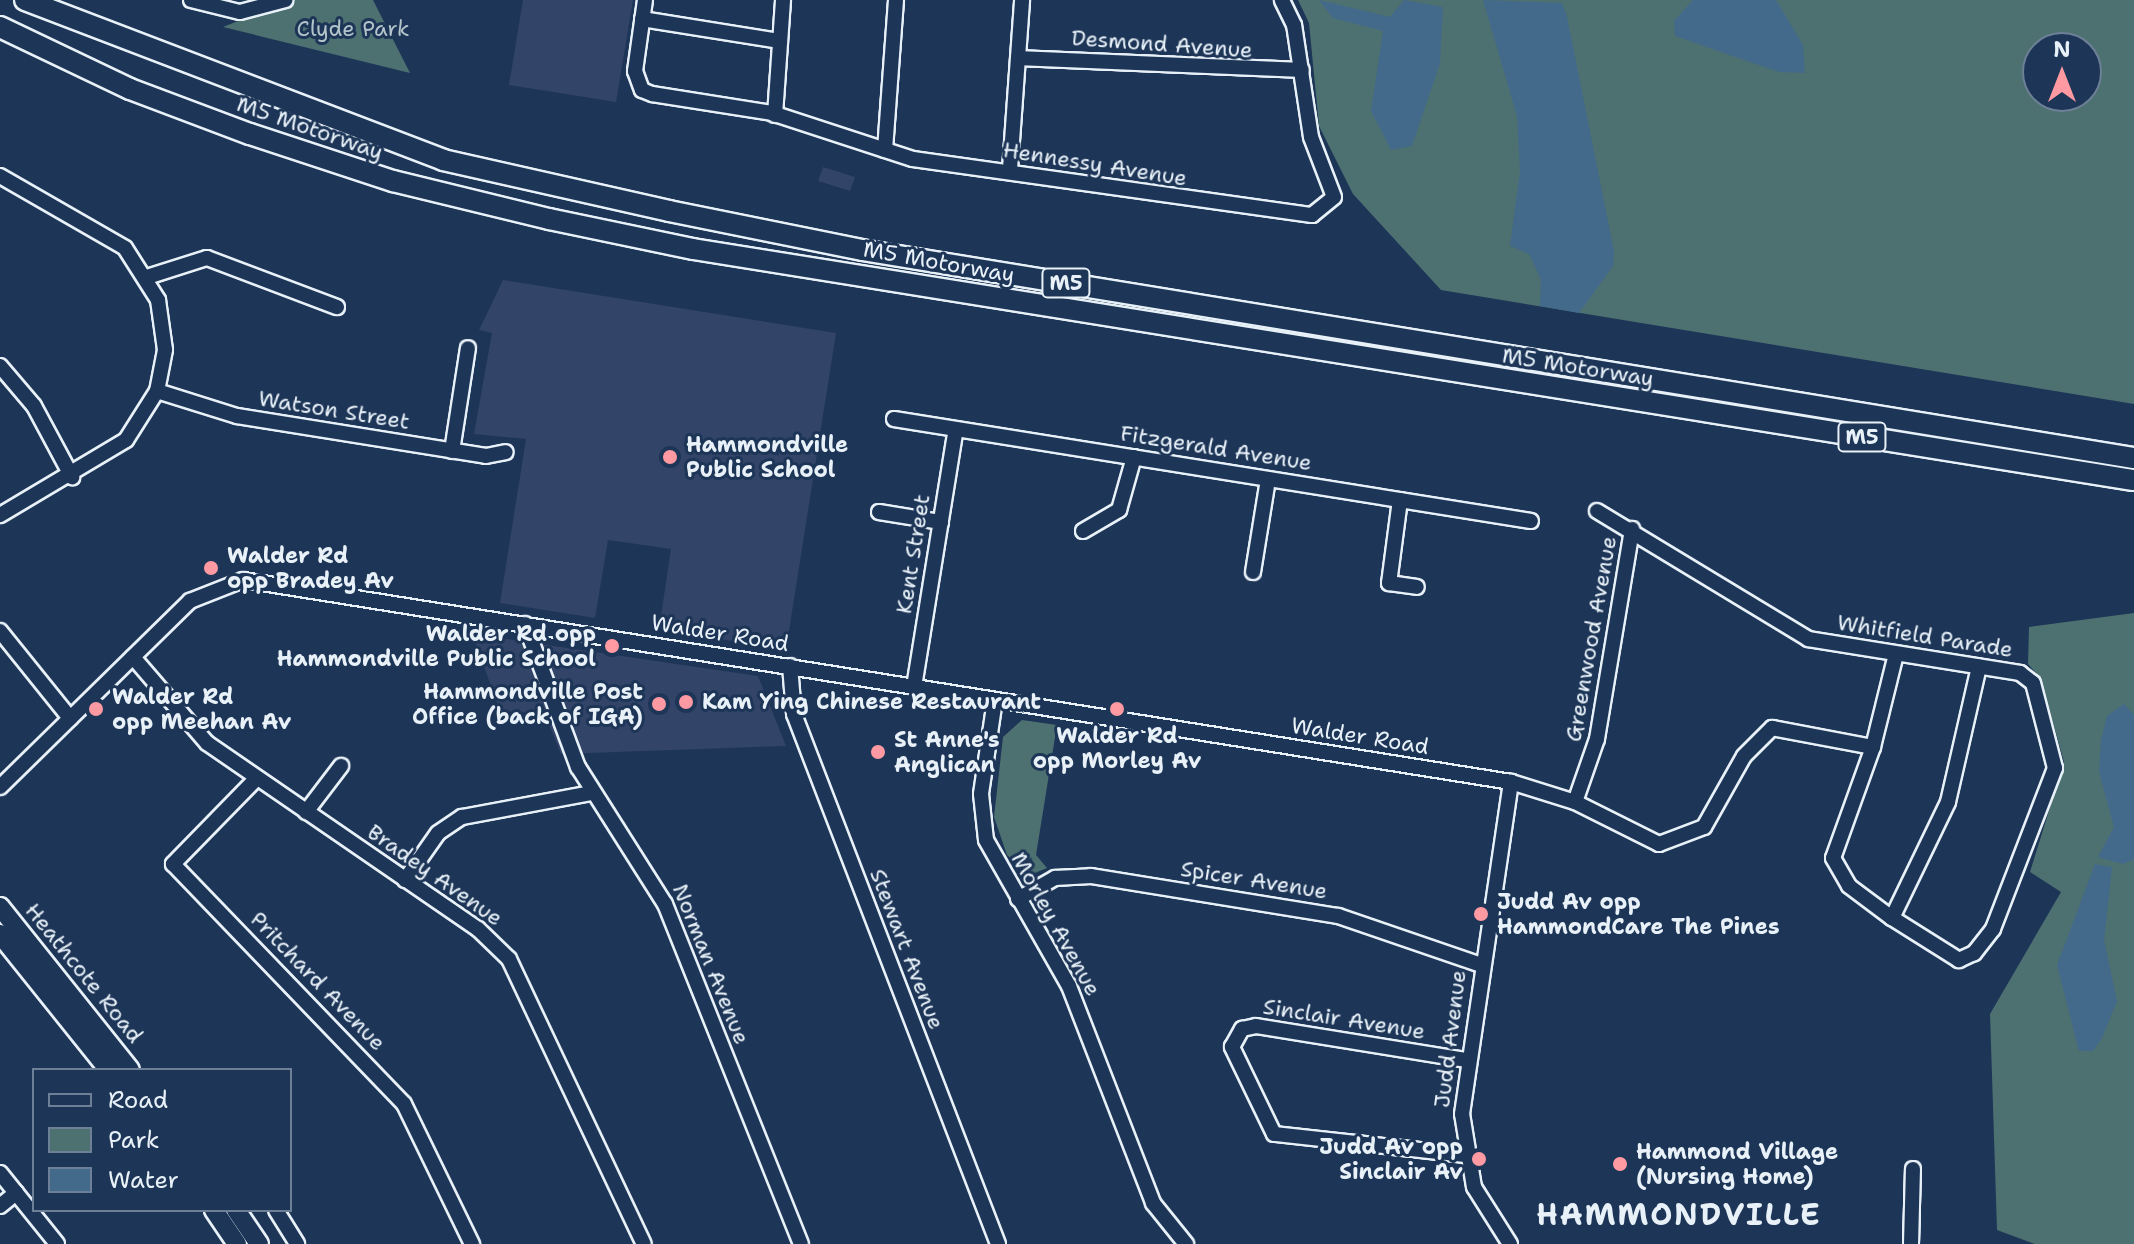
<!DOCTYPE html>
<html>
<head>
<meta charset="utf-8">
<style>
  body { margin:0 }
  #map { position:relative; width:2134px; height:1244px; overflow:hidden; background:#1d3557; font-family:"Shantell Sans",sans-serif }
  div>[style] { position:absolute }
  .built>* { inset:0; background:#324467 }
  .green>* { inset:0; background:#4d7071 }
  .water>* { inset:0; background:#446a8b }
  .roads { filter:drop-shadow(2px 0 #e8f1f8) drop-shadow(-2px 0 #e8f1f8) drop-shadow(0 2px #e8f1f8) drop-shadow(0 -2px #e8f1f8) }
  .minor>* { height:14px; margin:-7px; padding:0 7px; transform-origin:7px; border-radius:7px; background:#1d3557 }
  .major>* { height:18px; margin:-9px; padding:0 9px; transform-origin:9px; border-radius:9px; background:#1d3557 }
  .highway>* { height:20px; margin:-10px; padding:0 10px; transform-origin:10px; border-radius:10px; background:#1d3557 }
  .dots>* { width:22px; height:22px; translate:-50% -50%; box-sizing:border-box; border:4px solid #1d3557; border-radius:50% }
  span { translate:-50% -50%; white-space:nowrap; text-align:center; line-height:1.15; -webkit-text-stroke:6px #1d3557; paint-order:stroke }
  .shield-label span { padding:2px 6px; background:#1d3557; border:2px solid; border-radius:6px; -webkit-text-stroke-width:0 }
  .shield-label { font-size:20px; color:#e8f1f8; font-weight:700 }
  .park-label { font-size:22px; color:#b2c4c9 }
  .street-label { font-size:22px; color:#e8f1f8 }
  .poi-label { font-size:22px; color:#e8f1f8; font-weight:700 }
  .left { translate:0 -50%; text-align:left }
  .right { translate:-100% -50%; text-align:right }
  .district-label { font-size:30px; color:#e8f1f8; font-weight:700; letter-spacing:2px }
  .legend { position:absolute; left:32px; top:1068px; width:260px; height:144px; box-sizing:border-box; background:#1d3557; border:2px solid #6e8097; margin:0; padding:10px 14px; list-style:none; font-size:24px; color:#e8f1f8 }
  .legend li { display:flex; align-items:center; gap:16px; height:40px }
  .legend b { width:40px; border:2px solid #6e8097 }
  .north { position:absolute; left:2022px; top:32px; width:80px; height:80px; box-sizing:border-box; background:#1d3557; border:2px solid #6e8097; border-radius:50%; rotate:0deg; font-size:22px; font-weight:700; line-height:32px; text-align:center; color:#e8f1f8 }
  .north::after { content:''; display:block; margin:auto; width:28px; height:36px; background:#ff9aa2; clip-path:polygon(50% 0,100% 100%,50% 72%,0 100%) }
</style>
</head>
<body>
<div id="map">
  <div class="built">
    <div style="clip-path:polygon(523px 0,633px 0,616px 102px,509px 85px)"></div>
    <div style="clip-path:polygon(823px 167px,855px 177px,850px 191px,818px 181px)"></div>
    <div style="clip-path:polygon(503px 280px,836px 333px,786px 650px,659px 629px,671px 549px,608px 540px,595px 618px,500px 603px,526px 439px,474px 434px,492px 333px,479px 330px)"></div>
    <div style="clip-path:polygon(472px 634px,758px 676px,786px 746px,561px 754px,544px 712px,501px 713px)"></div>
  </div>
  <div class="green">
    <div style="clip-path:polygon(291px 0,373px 0,410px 73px,223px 27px)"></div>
    <div style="clip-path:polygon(evenodd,1298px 0,2134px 0,2134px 404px,1441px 290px,1353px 194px,1319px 126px,1309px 23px,1298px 0,2038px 48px,2086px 48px,2086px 96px,2038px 96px,2038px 48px)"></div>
    <div style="clip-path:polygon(2134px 613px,2134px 1244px,2035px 1244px,1997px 1230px,1990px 1014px,2061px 892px,2030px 872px,2064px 762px,2041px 679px,2028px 664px,2029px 627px)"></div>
    <div style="clip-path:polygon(1022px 720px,1057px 725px,1036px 855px,1047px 868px,1030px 875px,1007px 855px,994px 817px,1003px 737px)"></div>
  </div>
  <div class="water">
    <div style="clip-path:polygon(1319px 0,1390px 17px,1404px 0,1443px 7px,1440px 63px,1412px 146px,1391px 150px,1371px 111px,1383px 31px,1333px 18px)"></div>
    <div style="clip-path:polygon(1483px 0,1562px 3px,1567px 17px,1614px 251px,1613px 266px,1579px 313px,1540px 306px,1541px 280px,1529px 254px,1510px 246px,1520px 171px,1517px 116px)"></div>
    <div style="clip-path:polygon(1693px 0,1776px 0,1803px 45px,1805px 73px,1779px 72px,1675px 36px,1674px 21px)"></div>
    <div style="clip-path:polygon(2124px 704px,2134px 715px,2134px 859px,2123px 864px,2098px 857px,2114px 827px,2099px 772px,2101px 740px,2107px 716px)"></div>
    <div style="clip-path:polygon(2095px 864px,2112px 867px,2104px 940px,2117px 1001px,2102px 1038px,2093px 1051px,2079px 1051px,2057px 965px)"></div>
  </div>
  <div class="roads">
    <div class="minor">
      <div style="left:191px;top:0;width:50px;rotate:13.8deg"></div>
      <div style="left:240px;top:12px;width:47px;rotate:-14.9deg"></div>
      <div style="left:645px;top:0;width:72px;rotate:98deg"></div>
      <div style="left:635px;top:71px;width:20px;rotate:70deg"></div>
      <div style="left:642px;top:90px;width:11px;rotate:22deg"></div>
      <div style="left:652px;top:94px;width:121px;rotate:9deg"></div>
      <div style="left:772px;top:113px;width:148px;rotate:18.1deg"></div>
      <div style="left:913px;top:159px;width:403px;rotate:8deg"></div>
      <div style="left:1312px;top:215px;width:28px;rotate:-39deg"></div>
      <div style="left:1334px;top:197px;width:64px;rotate:-111deg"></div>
      <div style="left:1311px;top:137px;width:113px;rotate:-98.6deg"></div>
      <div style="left:1294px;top:25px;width:28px;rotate:-116deg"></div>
      <div style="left:642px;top:19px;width:140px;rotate:9.1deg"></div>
      <div style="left:1018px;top:58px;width:284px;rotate:2.4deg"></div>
      <div style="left:775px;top:115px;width:115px;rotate:-86deg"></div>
      <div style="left:885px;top:150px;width:150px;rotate:-85.8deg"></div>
      <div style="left:1010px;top:169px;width:169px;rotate:-85.9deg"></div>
      <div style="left:0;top:176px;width:144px;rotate:29.9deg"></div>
      <div style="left:125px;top:248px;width:62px;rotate:57.6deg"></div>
      <div style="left:158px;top:300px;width:50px;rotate:82deg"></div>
      <div style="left:165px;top:350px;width:42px;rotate:101deg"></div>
      <div style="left:157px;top:391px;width:58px;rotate:122.3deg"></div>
      <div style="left:126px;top:440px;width:147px;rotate:149.2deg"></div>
      <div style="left:147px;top:277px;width:63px;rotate:-17.6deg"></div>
      <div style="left:207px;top:258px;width:139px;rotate:20.7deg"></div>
      <div style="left:0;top:366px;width:52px;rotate:49.6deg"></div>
      <div style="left:34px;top:406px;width:81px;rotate:61.8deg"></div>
      <div style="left:157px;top:391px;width:84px;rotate:17.4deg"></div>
      <div style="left:237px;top:416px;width:252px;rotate:9.1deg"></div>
      <div style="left:486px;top:456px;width:20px;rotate:-11deg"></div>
      <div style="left:894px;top:419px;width:645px;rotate:9.1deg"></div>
      <div style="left:452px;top:451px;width:104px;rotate:-81.2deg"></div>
      <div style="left:1400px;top:500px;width:84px;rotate:97.5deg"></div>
      <div style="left:1389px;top:583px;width:28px;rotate:8deg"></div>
      <div style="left:1597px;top:511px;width:247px;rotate:31.2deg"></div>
      <div style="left:1808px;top:639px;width:215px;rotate:9.1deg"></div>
      <div style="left:2020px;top:673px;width:16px;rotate:38deg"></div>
      <div style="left:2033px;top:683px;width:88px;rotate:75.5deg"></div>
      <div style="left:2055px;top:768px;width:173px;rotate:111.1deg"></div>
      <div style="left:1993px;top:929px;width:31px;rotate:128deg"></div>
      <div style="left:1974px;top:953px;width:17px;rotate:155deg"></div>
      <div style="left:1959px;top:960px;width:79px;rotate:-147.9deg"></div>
      <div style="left:879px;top:512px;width:63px;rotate:9.2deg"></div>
      <div style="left:1083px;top:531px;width:42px;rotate:-30.3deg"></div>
      <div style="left:1119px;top:510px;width:55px;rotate:-74.2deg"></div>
      <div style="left:1253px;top:572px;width:94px;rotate:-80.8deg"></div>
      <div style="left:525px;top:624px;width:153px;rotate:69.7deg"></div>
      <div style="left:578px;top:767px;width:162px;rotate:57.6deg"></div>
      <div style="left:665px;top:904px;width:366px;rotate:68.2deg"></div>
      <div style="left:0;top:631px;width:112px;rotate:51.2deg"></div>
      <div style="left:1896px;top:654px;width:96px;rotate:103.9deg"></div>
      <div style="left:1873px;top:747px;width:118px;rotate:109.8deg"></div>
      <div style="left:1833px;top:858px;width:32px;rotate:60deg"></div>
      <div style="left:1849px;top:886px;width:54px;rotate:36.7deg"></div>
      <div style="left:1892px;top:918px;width:129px;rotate:-64.2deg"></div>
      <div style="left:1948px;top:802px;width:139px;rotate:-77.1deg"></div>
      <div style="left:133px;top:657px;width:113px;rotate:49.3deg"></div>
      <div style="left:207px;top:743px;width:329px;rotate:34.5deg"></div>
      <div style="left:478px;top:929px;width:43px;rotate:44.1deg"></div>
      <div style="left:509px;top:959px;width:315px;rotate:64.7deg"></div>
      <div style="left:790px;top:666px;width:48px;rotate:85.2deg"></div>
      <div style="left:794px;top:714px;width:568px;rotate:68.95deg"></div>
      <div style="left:914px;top:687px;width:261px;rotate:-80.8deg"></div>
      <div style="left:995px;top:700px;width:95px;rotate:98.5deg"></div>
      <div style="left:981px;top:794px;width:46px;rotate:83.8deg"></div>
      <div style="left:986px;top:840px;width:168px;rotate:60.4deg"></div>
      <div style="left:1069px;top:986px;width:233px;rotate:68.8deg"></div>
      <div style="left:1153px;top:1203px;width:53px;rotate:51.2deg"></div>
      <div style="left:256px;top:779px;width:119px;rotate:134.3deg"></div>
      <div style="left:173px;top:864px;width:333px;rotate:46.1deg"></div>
      <div style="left:404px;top:1104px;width:156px;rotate:64.1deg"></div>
      <div style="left:0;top:787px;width:266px;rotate:-44.4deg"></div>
      <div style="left:190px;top:601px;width:57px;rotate:-21.6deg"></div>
      <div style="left:243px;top:580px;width:1284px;rotate:9.05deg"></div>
      <div style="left:1511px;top:782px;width:67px;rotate:17.4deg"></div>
      <div style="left:1575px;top:802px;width:94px;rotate:26.6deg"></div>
      <div style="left:1659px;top:844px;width:48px;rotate:-20.7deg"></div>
      <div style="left:1704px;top:827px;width:81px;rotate:-60.6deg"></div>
      <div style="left:1744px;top:756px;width:40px;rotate:-45deg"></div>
      <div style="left:1772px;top:728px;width:103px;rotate:10.7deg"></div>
      <div style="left:1575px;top:802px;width:67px;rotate:-70.8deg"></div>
      <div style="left:1597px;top:739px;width:213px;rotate:-80.5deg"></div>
      <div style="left:306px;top:812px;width:58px;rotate:-52.7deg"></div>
      <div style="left:405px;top:880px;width:57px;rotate:-54.9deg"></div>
      <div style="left:438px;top:833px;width:29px;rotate:-34deg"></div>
      <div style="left:462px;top:817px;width:132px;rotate:-10.5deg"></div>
      <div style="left:1018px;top:899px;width:43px;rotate:-29.6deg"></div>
      <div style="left:1055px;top:878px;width:36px;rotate:-3deg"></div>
      <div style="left:1091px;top:876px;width:250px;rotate:9.2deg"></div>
      <div style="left:1338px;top:916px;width:151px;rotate:18.9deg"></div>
      <div style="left:1465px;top:1155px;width:192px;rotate:-173.7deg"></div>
      <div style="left:1274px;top:1134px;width:97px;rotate:-115.8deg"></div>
      <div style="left:1232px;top:1047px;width:21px;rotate:-61deg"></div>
      <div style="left:1242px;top:1029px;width:14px;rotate:-12deg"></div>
      <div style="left:1256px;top:1026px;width:213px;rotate:9.2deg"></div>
      <div style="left:0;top:1173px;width:91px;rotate:51.2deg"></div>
      <div style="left:0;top:1206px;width:21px;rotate:-39deg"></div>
      <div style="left:276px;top:1210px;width:40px;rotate:58deg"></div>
      <div style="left:1510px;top:1244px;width:67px;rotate:-122.3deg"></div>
      <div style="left:1474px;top:1187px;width:74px;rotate:-99.3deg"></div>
      <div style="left:1462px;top:1114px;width:336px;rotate:-81.6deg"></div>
      <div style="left:1911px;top:1244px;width:75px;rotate:-88.5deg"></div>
    </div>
    <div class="major">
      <div style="left:0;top:907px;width:208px;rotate:51.4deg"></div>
      <div style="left:0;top:934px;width:174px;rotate:51.3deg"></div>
      <div style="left:214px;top:1210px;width:41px;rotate:55.9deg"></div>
      <div style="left:236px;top:1210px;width:41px;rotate:55.9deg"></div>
    </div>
    <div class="highway">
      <div style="left:25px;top:0;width:448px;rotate:20.9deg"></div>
      <div style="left:443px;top:160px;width:232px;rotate:12.7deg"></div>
      <div style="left:669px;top:211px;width:197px;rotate:11.4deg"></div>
      <div style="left:862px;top:250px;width:1289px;rotate:9.29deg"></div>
      <div style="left:0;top:27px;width:144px;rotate:25.5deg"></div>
      <div style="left:130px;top:89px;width:128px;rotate:20.6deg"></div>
      <div style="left:250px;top:134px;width:151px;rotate:18.2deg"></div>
      <div style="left:393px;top:181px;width:161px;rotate:13.7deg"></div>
      <div style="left:549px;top:219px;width:147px;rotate:11.8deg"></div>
      <div style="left:693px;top:249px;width:1459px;rotate:9.11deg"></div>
    </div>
  </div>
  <div class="dots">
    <div style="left:670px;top:457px;background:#ff9aa2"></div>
    <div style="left:211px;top:568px;background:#ff9aa2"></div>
    <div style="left:612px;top:646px;background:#ff9aa2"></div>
    <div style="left:686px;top:702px;background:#ff9aa2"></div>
    <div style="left:659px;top:704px;background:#ff9aa2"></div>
    <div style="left:96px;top:709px;background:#ff9aa2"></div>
    <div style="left:1117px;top:709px;background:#ff9aa2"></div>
    <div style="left:878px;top:752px;background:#ff9aa2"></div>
    <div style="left:1481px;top:914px;background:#ff9aa2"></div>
    <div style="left:1479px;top:1159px;background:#ff9aa2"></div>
    <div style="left:1620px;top:1164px;background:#ff9aa2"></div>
  </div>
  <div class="shield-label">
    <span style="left:1066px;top:283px">M5</span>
    <span style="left:1862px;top:437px">M5</span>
  </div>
  <div class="park-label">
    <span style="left:353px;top:29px">Clyde Park</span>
  </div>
  <div class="street-label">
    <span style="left:1162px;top:44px;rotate:4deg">Desmond Avenue</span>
    <span style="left:310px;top:128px;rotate:19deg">M5 Motorway</span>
    <span style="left:1095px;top:164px;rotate:9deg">Hennessy Avenue</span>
    <span style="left:939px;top:262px;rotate:10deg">M5 Motorway</span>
    <span style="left:1578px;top:367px;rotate:9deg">M5 Motorway</span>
    <span style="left:334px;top:410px;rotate:9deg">Watson Street</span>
    <span style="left:1216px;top:448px;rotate:9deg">Fitzgerald Avenue</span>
    <span style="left:913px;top:554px;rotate:-81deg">Kent Street</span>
    <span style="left:720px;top:633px;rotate:9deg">Walder Road</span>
    <span style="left:1925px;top:636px;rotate:9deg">Whitfield Parade</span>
    <span style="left:1591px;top:639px;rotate:-80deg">Greenwood Avenue</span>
    <span style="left:1360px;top:736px;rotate:9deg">Walder Road</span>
    <span style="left:435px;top:875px;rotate:35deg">Bradey Avenue</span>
    <span style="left:1254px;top:880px;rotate:9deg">Spicer Avenue</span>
    <span style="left:1056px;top:924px;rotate:61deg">Morley Avenue</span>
    <span style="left:907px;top:949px;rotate:69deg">Stewart Avenue</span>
    <span style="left:711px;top:964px;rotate:68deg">Norman Avenue</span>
    <span style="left:84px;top:973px;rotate:51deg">Heathcote Road</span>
    <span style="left:318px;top:981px;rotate:46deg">Pritchard Avenue</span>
    <span style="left:1344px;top:1019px;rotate:9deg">Sinclair Avenue</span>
    <span style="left:1450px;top:1039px;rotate:-83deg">Judd Avenue</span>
  </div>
  <div class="poi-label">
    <span class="left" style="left:686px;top:457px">Hammondville<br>Public School</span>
    <span class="left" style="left:227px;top:568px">Walder Rd<br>opp Bradey Av</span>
    <span class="right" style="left:596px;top:646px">Walder Rd opp<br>Hammondville Public School</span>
    <span class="right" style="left:643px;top:704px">Hammondville Post<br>Office (back of IGA)</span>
    <span class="left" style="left:112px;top:709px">Walder Rd<br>opp Meehan Av</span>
    <span class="left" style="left:702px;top:702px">Kam Ying Chinese Restaurant</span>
    <span style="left:1117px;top:748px">Walder Rd<br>opp Morley Av</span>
    <span class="left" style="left:894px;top:752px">St Anne's<br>Anglican</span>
    <span class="left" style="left:1497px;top:914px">Judd Av opp<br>HammondCare The Pines</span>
    <span class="right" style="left:1463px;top:1159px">Judd Av opp<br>Sinclair Av</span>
    <span class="left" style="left:1636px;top:1164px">Hammond Village<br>(Nursing Home)</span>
  </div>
  <div class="district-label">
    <span style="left:1679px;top:1215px">HAMMONDVILLE</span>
  </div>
  <ul class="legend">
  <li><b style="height:10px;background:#1d3557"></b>Road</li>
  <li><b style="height:22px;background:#4d7071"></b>Park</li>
  <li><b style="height:22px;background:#446a8b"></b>Water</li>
  </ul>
  <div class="north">N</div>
</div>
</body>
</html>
